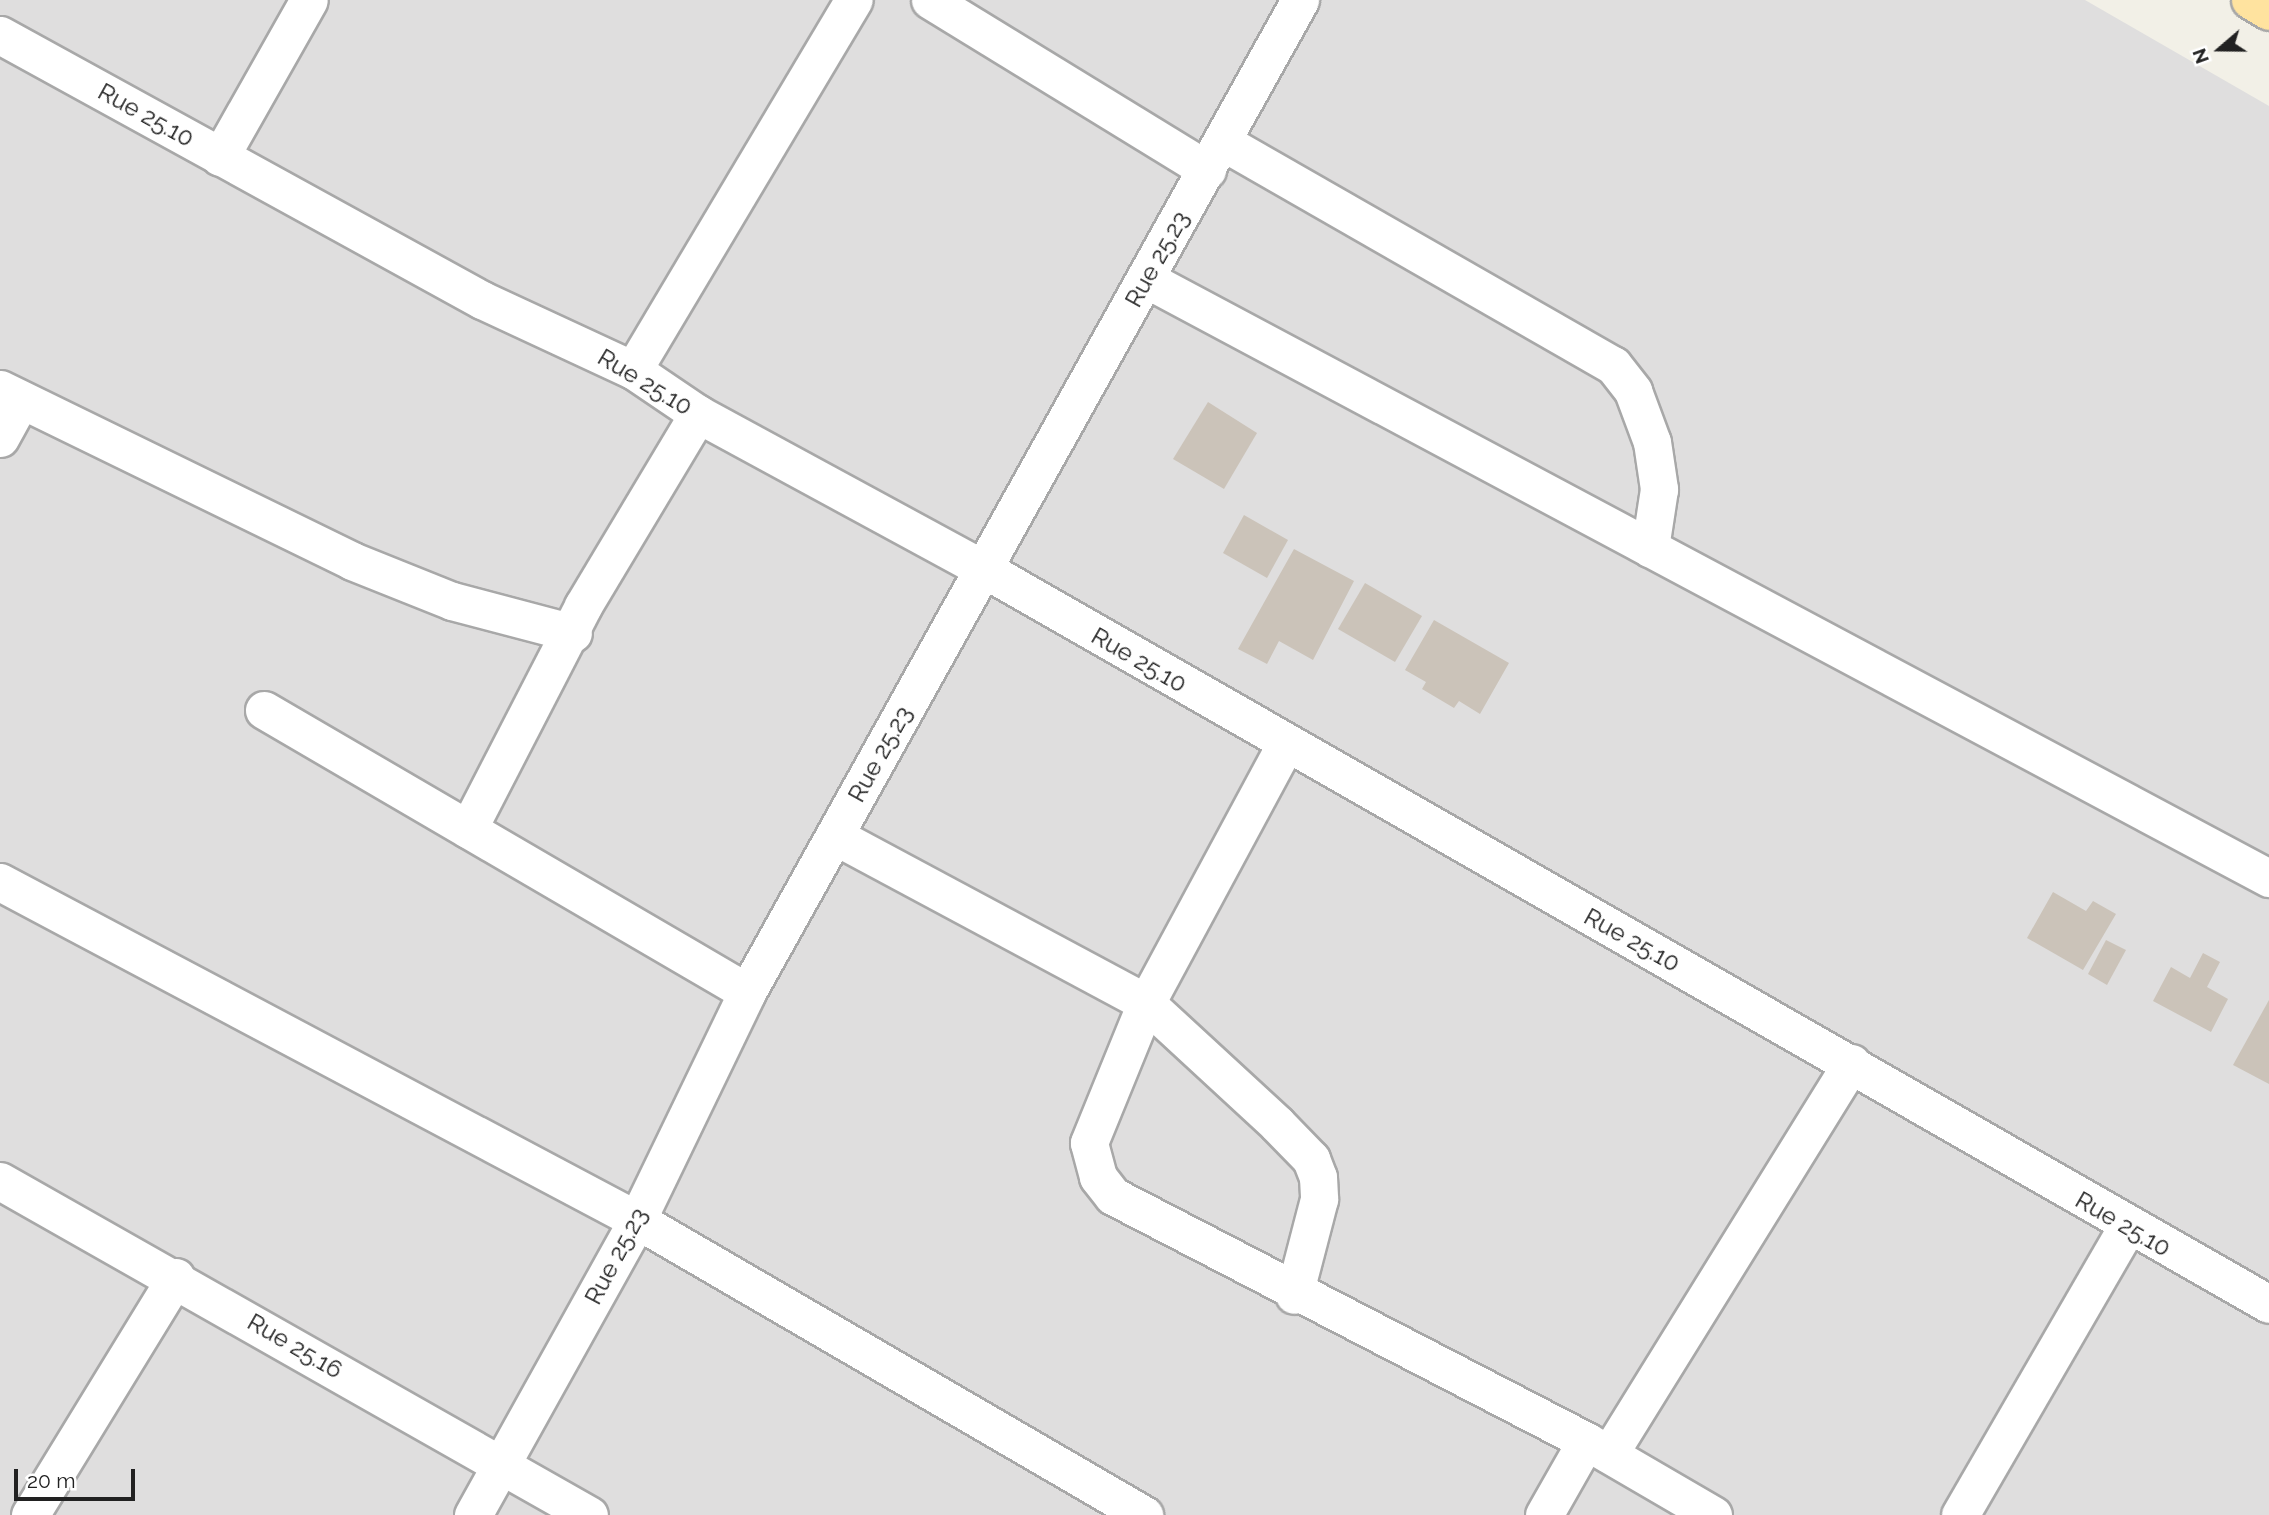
<!DOCTYPE html>
<html>
<head>
<meta charset="utf-8">
<style>
  body { margin:0 }
  #map { position:relative; width:2269px; height:1515px; overflow:hidden; background:#f2f0e7; font-family:Raleway,sans-serif }
  div>[style] { position:absolute }
  .residential>* { inset:0; background:#dfdede }
  .building>* { inset:0; background:#cbc3b9 }
  .roads { filter:drop-shadow(2px 0 #a8a8a8) drop-shadow(-2px 0 #a8a8a8) drop-shadow(0 2px #a8a8a8) drop-shadow(0 -2px #a8a8a8) }
  .street>* { height:37px; margin:-18.5px; padding:0 18.5px; transform-origin:18.5px; border-radius:18.5px; background:#fff }
  .primary>* { height:38px; margin:-19px; padding:0 19px; transform-origin:19px; border-radius:19px; background:#ffe39f }
  span { translate:-50% -50%; white-space:nowrap; text-align:center; line-height:1.15; -webkit-text-stroke:5px #fff; paint-order:stroke }
  .street-label { font-size:24px; color:#212121 }
  .north { position:absolute; left:2185px; top:14px; width:70px; height:70px; -webkit-text-stroke:5px #fff; paint-order:stroke; rotate:250deg; font-size:19px; font-weight:700; line-height:28px; text-align:center; color:#212121 }
  .north::after { content:''; display:block; margin:auto; width:24px; height:32px; background:#212121; clip-path:polygon(50% 0,100% 100%,50% 72%,0 100%) }
  .scale { position:absolute; left:14px; top:1469px; width:121px; height:32px; box-sizing:border-box; border:4px solid #212121; border-top:0; padding-left:9px; font-size:21px; line-height:24px; white-space:nowrap; color:#212121; -webkit-text-stroke:5px #fff; paint-order:stroke }
</style>
</head>
<body>
<div id="map">
  <div class="residential">
    <div style="clip-path:polygon(0 0,2085px 0,2269px 106px,2269px 1515px,0 1515px)"></div>
  </div>
  <div class="building">
    <div style="clip-path:polygon(1208px 402px,1257px 433px,1224px 489px,1173px 459px)"></div>
    <div style="clip-path:polygon(1244px 515px,1288px 540px,1267px 578px,1223px 553px)"></div>
    <div style="clip-path:polygon(1294px 549px,1354px 581px,1313px 660px,1279px 641px,1267px 664px,1238px 649px)"></div>
    <div style="clip-path:polygon(1365px 583px,1422px 616px,1395px 662px,1338px 629px)"></div>
    <div style="clip-path:polygon(1434px 620px,1509px 663px,1480px 714px,1459px 701px,1454px 708px,1422px 689px,1426px 682px,1405px 670px)"></div>
    <div style="clip-path:polygon(2053px 892px,2086px 911px,2093px 901px,2116px 914px,2083px 970px,2027px 938px)"></div>
    <div style="clip-path:polygon(2106px 940px,2126px 950px,2107px 985px,2088px 974px)"></div>
    <div style="clip-path:polygon(2203px 953px,2220px 962px,2207px 987px,2228px 999px,2211px 1032px,2153px 1001px,2171px 967px,2190px 978px)"></div>
    <div style="clip-path:polygon(2269px 1000px,2269px 1084px,2233px 1065px)"></div>
  </div>
  <div class="roads">
    <div class="street">
      <div style="left:930px;top:0;width:325px;rotate:31.5deg"></div>
      <div style="left:0;top:35px;width:550px;rotate:28.8deg"></div>
      <div style="left:482px;top:300px;width:166px;rotate:24.9deg"></div>
      <div style="left:633px;top:370px;width:78px;rotate:34.1deg"></div>
      <div style="left:698px;top:414px;width:325px;rotate:28.5deg"></div>
      <div style="left:984px;top:569px;width:1480px;rotate:29.77deg"></div>
      <div style="left:1223px;top:142px;width:449px;rotate:29.8deg"></div>
      <div style="left:1613px;top:365px;width:33px;rotate:52deg"></div>
      <div style="left:1633px;top:391px;width:54px;rotate:69.6deg"></div>
      <div style="left:1652px;top:442px;width:48px;rotate:81.5deg"></div>
      <div style="left:1659px;top:489px;width:60px;rotate:98.7deg"></div>
      <div style="left:220px;top:157px;width:180px;rotate:-60.5deg"></div>
      <div style="left:1146px;top:279px;width:1273px;rotate:28.08deg"></div>
      <div style="left:633px;top:370px;width:431px;rotate:-59.2deg"></div>
      <div style="left:0;top:389px;width:392px;rotate:26deg"></div>
      <div style="left:352px;top:561px;width:108px;rotate:21.8deg"></div>
      <div style="left:452px;top:601px;width:125px;rotate:14.8deg"></div>
      <div style="left:0;top:438px;width:43px;rotate:-61.1deg"></div>
      <div style="left:264px;top:710px;width:559px;rotate:30.28deg"></div>
      <div style="left:1285px;top:745px;width:293px;rotate:118.3deg"></div>
      <div style="left:1146px;top:1003px;width:151px;rotate:112.2deg"></div>
      <div style="left:1089px;top:1143px;width:35px;rotate:75deg"></div>
      <div style="left:1098px;top:1177px;width:24px;rotate:52deg"></div>
      <div style="left:1113px;top:1196px;width:533px;rotate:27.38deg"></div>
      <div style="left:1586px;top:1441px;width:147px;rotate:30.2deg"></div>
      <div style="left:468px;top:829px;width:251px;rotate:-62.7deg"></div>
      <div style="left:583px;top:606px;width:224px;rotate:-59.1deg"></div>
      <div style="left:835px;top:836px;width:353px;rotate:28.2deg"></div>
      <div style="left:1146px;top:1003px;width:178px;rotate:42.7deg"></div>
      <div style="left:1277px;top:1124px;width:49px;rotate:45.8deg"></div>
      <div style="left:1311px;top:1159px;width:19px;rotate:69deg"></div>
      <div style="left:1318px;top:1177px;width:22px;rotate:87deg"></div>
      <div style="left:1319px;top:1199px;width:99px;rotate:104.6deg"></div>
      <div style="left:0;top:882px;width:721px;rotate:27.95deg"></div>
      <div style="left:637px;top:1220px;width:587px;rotate:30.19deg"></div>
      <div style="left:0;top:1181px;width:677px;rotate:29.56deg"></div>
      <div style="left:1609px;top:1454px;width:460px;rotate:-58.2deg"></div>
      <div style="left:30px;top:1515px;width:279px;rotate:-58.5deg"></div>
      <div style="left:473px;top:1515px;width:338px;rotate:-60.9deg"></div>
      <div style="left:637px;top:1220px;width:253px;rotate:-64.2deg"></div>
      <div style="left:747px;top:992px;width:1136px;rotate:-60.86deg"></div>
      <div style="left:1544px;top:1515px;width:85px;rotate:-60.4deg"></div>
      <div style="left:1960px;top:1515px;width:333px;rotate:-59.9deg"></div>
    </div>
    <div class="primary">
      <div style="left:2251px;top:0;width:21px;rotate:31deg"></div>
    </div>
  </div>
  <div class="street-label">
    <span style="left:146px;top:115px;rotate:29deg">Rue 25.10</span>
    <span style="left:1157px;top:259px;rotate:-61deg">Rue 25.23</span>
    <span style="left:645px;top:382px;rotate:31deg">Rue 25.10</span>
    <span style="left:1139px;top:660px;rotate:30deg">Rue 25.10</span>
    <span style="left:880px;top:754px;rotate:-61deg">Rue 25.23</span>
    <span style="left:1632px;top:940px;rotate:29deg">Rue 25.10</span>
    <span style="left:2123px;top:1224px;rotate:30deg">Rue 25.10</span>
    <span style="left:616px;top:1256px;rotate:-62deg">Rue 25.23</span>
    <span style="left:295px;top:1346px;rotate:30deg">Rue 25.16</span>
  </div>
  <div class="north">N</div>
  <div class="scale">20 m</div>
</div>
</body>
</html>
